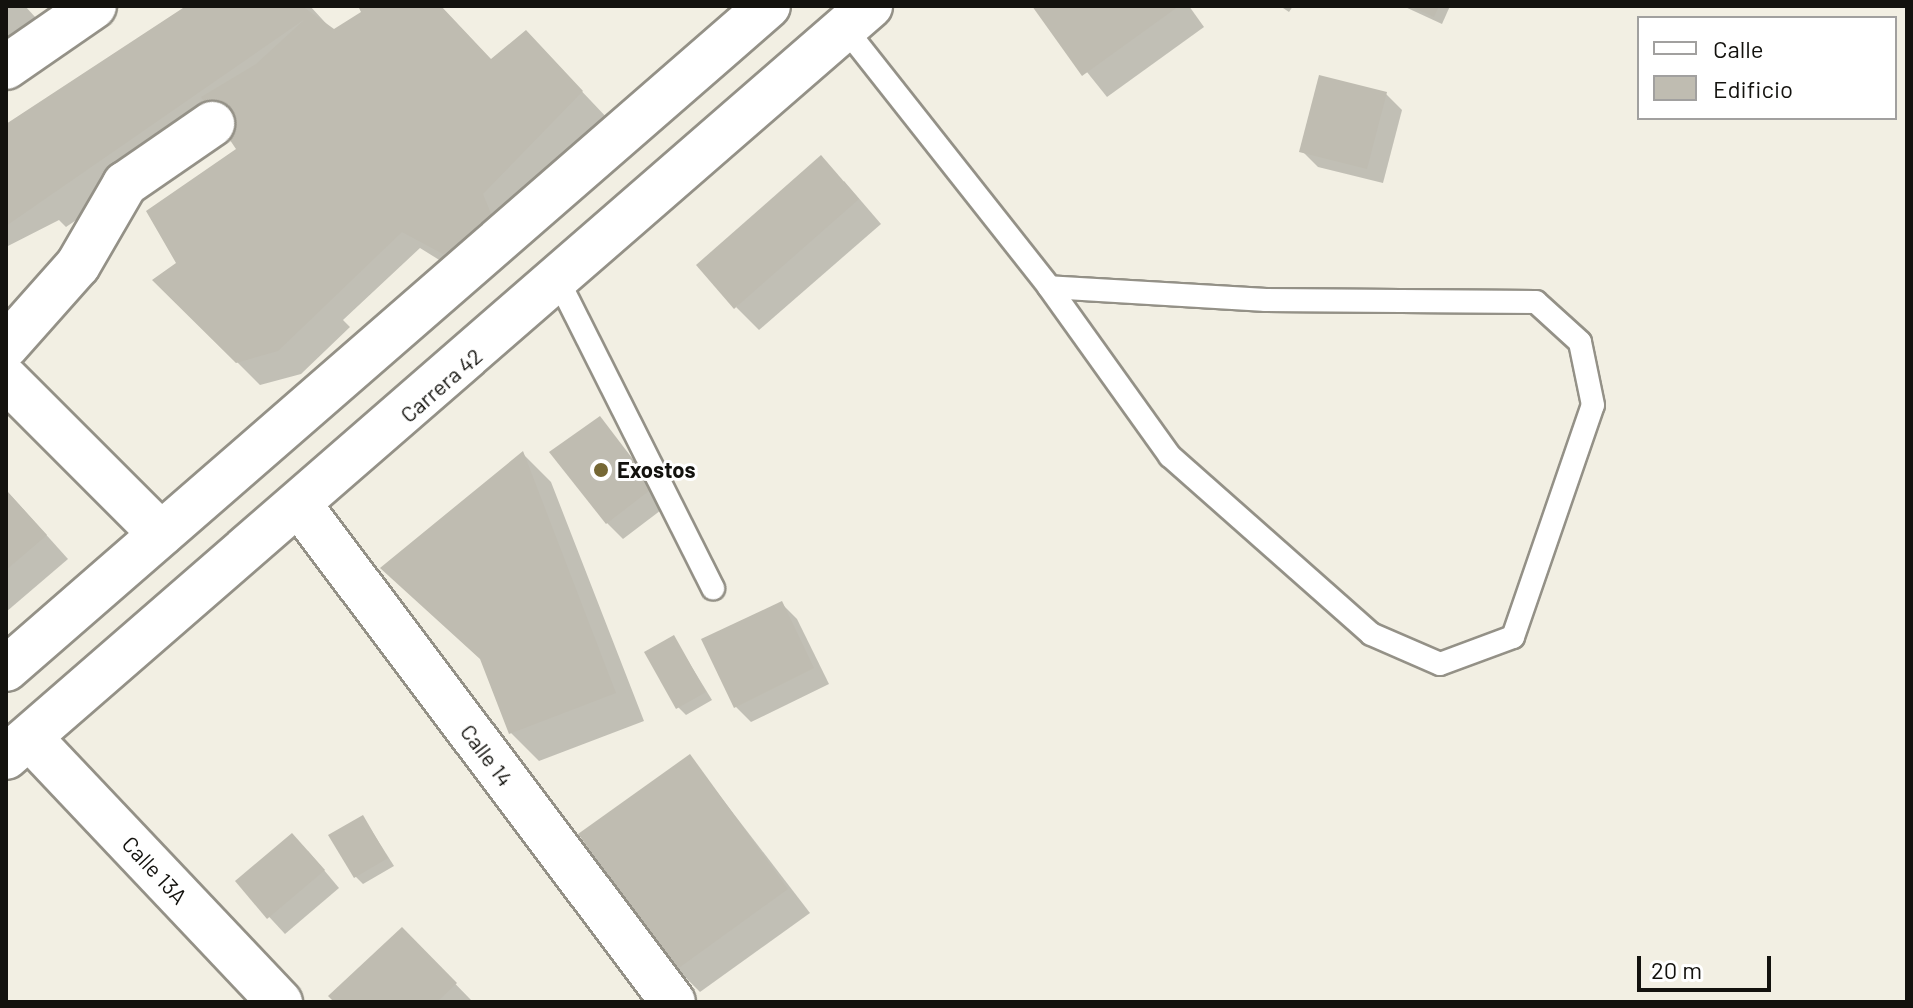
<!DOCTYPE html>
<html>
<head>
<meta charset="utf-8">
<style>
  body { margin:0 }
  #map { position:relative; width:1913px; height:1008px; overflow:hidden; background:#f2efe3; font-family:Barlow,sans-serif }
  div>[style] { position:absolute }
  .shadow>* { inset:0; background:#0003 }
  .building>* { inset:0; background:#bfbcb1 }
  .roads { filter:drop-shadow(2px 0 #949187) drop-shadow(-2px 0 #949187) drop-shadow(0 2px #949187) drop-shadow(0 -2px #949187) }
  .service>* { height:22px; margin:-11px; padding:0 11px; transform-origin:11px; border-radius:11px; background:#fff }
  .minor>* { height:44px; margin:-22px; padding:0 22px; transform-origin:22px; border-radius:22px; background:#fff }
  .trunk>* { height:44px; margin:-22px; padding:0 22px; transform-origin:22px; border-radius:22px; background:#fff }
  .dots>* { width:22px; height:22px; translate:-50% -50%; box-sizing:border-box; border:4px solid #fff; border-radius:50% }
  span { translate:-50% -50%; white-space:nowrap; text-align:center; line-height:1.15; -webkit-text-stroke:6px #fff; paint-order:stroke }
  .street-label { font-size:22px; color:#13120e }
  .poi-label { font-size:22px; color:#13120e; font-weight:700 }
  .left { translate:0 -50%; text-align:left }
  .frame { position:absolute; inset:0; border:8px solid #13120e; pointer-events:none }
  .legend { position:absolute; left:1637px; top:16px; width:260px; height:104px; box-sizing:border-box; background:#fff; border:2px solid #a1a09f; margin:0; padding:10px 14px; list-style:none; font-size:24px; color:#13120e }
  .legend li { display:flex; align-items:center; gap:16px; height:40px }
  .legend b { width:40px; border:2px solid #a1a09f }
  .scale { position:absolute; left:1637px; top:956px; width:134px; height:36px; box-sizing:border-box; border:4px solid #13120e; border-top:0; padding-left:10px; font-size:24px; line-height:28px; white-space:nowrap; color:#13120e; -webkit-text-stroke:6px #fff; paint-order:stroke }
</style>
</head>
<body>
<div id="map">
  <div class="shadow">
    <div style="clip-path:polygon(6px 6px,25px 6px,36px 18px,6px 46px)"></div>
    <div style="clip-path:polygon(191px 6px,310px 6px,334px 32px,363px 13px,360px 6px,440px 6px,492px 61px,554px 62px,610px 121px,511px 223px,522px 250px,473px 281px,420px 248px,343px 320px,350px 327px,301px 374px,260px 385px,155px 280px,178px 264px,238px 149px,215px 114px,196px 139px,66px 227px,59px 220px,6px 247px,6px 126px)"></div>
    <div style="clip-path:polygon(1034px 6px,1189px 6px,1204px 27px,1107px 97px)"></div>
    <div style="clip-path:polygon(1280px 6px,1293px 6px,1289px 12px)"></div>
    <div style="clip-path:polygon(1403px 6px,1450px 6px,1442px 24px)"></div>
    <div style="clip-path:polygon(1386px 94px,1402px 110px,1383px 183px,1318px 167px,1302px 151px)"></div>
    <div style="clip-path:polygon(844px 181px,881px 224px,759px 330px,736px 307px)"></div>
    <div style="clip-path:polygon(600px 419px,669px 504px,623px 539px,607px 523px)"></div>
    <div style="clip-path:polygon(523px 454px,551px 482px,644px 721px,539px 761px,511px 733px,484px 662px,382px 568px)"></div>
    <div style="clip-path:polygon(6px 490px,68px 559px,6px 612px)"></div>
    <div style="clip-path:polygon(781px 603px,797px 619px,829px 684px,751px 722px,735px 706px)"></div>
    <div style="clip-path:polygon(674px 638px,712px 700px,686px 715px,678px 707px)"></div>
    <div style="clip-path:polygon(690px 757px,810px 913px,700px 992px,677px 969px)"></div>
    <div style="clip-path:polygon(363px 817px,394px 866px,363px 884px,355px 876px)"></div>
    <div style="clip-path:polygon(308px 851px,339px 888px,285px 934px,237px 882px)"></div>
    <div style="clip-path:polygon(402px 929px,471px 1000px,337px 1002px)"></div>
  </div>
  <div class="building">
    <div style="clip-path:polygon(186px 6px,302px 6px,334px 29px,361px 12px,358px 6px,441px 6px,491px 59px,526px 30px,583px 91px,483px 194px,494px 221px,443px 254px,402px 232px,278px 351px,236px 363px,152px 280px,176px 263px,146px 211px,236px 149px,201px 97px,256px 64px,305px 19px,6px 226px,6px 124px)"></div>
    <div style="clip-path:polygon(1032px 6px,1179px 6px,1082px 76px)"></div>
    <div style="clip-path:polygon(1409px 6px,1439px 6px,1434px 17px)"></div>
    <div style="clip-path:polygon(1319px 75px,1387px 92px,1367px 169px,1299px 152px)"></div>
    <div style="clip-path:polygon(821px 155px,859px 199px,734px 309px,696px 265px)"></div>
    <div style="clip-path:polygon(600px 416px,654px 487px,606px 524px,549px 452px)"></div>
    <div style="clip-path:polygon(523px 451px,616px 693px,509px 734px,480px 659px,380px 568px)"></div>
    <div style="clip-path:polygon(6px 490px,47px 535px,6px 570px)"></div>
    <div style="clip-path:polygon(782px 601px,814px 668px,734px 708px,701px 639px)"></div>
    <div style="clip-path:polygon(674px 635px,706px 692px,676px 709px,644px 652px)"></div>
    <div style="clip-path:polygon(690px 754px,788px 889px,676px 970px,578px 834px)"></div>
    <div style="clip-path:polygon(363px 815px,388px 858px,354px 878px,328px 835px)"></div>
    <div style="clip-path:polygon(292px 833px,325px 870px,267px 919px,235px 881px)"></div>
    <div style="clip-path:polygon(402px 927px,457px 983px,437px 1002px,334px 1002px,328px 996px)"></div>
  </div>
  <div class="roads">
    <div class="service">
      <div style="left:844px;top:27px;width:331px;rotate:51.7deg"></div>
      <div style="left:1049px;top:287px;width:208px;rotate:54.4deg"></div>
      <div style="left:1170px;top:456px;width:268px;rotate:41.5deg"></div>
      <div style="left:1371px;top:634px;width:75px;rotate:23.5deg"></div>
      <div style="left:1440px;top:664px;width:78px;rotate:-20.3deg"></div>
      <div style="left:1513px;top:637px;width:245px;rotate:-71deg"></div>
      <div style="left:1593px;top:405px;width:64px;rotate:-101.7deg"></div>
      <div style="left:1580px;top:342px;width:59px;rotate:-137.7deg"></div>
      <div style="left:1536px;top:302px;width:270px;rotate:-179.6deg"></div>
      <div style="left:1266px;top:300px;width:217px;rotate:-176.6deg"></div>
      <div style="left:559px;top:282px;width:343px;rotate:63.3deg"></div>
    </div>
    <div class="minor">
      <div style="left:6px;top:67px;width:107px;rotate:-34.7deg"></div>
      <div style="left:6px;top:346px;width:108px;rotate:-48.4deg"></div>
      <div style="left:78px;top:265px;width:94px;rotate:-59.9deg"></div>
      <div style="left:125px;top:184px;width:106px;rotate:-34.6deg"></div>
      <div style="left:6px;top:379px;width:219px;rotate:45deg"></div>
      <div style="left:301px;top:507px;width:619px;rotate:53.07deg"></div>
      <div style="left:30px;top:738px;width:364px;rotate:46.6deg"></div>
    </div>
    <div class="trunk">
      <div style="left:6px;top:669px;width:1010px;rotate:-41.03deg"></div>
      <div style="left:6px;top:757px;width:1145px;rotate:-41deg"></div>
    </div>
  </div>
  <div class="dots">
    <div style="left:601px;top:470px;background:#756734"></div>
  </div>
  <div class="street-label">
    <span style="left:441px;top:385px;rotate:-41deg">Carrera 42</span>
    <span style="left:487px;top:755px;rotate:53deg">Calle 14</span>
    <span style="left:155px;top:870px;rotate:47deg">Calle 13A</span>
  </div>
  <div class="poi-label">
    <span class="left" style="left:617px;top:470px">Exostos</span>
  </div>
  <div class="frame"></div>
  <ul class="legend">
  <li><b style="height:10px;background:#fff"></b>Calle</li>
  <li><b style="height:22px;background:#bfbcb1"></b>Edificio</li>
  </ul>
  <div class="scale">20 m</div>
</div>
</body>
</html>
